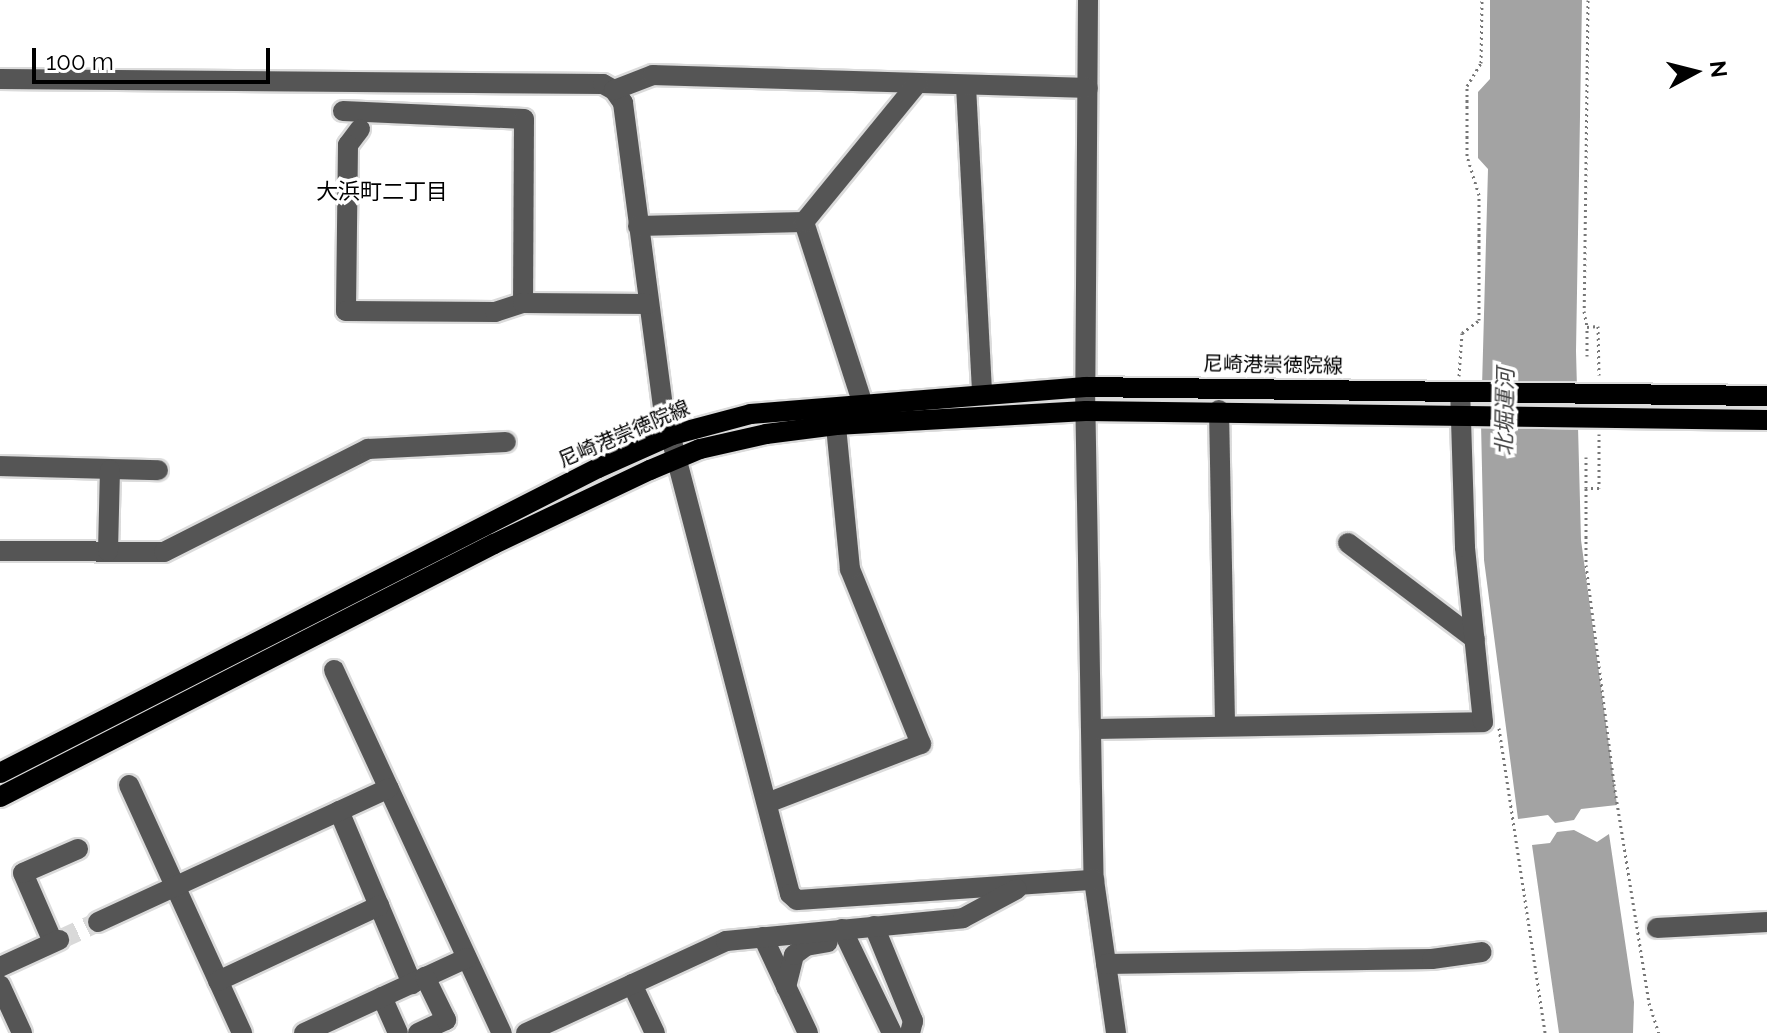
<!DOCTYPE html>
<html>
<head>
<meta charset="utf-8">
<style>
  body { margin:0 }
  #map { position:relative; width:1767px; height:1033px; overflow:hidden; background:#fff; font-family:Raleway,"Noto Sans JP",sans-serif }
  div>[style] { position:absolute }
  .water>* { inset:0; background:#a3a3a3 }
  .minor-tunnel>* { height:20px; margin-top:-10px; transform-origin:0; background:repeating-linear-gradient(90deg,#d9d9d9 0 20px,transparent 0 30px) }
  .path>* { height:3px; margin-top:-1.5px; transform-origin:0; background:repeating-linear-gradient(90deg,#777 0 2px,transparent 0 6px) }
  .roads { filter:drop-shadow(2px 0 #dbdbdb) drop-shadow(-2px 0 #dbdbdb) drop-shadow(0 2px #dbdbdb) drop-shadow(0 -2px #dbdbdb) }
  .minor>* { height:20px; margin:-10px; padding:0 10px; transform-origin:10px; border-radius:10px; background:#555 }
  .major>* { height:20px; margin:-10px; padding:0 10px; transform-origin:10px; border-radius:10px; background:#000 }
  span { translate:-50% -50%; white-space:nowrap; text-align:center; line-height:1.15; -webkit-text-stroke:7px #fff; paint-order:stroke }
  .street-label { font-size:20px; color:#000 }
  .neighbourhood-label { font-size:22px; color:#000 }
  .water-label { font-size:22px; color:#444; font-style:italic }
  .north { position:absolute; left:1655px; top:32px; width:80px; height:80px; -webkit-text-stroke:6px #fff; paint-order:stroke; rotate:83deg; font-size:22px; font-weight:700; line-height:32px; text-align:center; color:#000 }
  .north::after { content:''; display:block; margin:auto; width:28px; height:36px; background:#000; clip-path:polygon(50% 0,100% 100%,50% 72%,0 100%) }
  .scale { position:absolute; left:32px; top:48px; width:238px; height:36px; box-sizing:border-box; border:4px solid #000; border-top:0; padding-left:10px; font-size:24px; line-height:28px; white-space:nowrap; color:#000; -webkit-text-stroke:6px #fff; paint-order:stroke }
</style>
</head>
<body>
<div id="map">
  <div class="water">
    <div style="clip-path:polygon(1490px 0,1582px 0,1576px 351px,1581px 540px,1617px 805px,1581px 809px,1574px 820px,1555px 823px,1548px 815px,1518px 819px,1484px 560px,1481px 423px,1488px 169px,1478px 158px,1478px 92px,1490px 79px)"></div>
    <div style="clip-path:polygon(1574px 830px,1597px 842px,1609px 834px,1634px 1002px,1633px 1033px,1559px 1033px,1532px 845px,1550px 843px,1557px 832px)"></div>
  </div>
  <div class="minor-tunnel">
    <div style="left:59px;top:940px;width:43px;rotate:-24.8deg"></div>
  </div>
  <div class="path">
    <div style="left:1588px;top:0;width:311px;rotate:90.7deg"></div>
    <div style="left:1584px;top:311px;width:16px;rotate:79deg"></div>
    <div style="left:1587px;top:327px;width:11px;rotate:-5deg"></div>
    <div style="left:1598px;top:326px;width:49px;rotate:88.8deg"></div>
    <div style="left:1587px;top:356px;width:29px;rotate:-90deg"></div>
    <div style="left:1459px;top:376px;width:43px;rotate:-86deg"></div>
    <div style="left:1462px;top:333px;width:21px;rotate:-37deg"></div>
    <div style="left:1479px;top:320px;width:125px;rotate:-90deg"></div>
    <div style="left:1479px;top:195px;width:41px;rotate:-107.1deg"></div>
    <div style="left:1467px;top:156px;width:70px;rotate:-90deg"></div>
    <div style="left:1467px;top:86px;width:27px;rotate:-59deg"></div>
    <div style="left:1481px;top:63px;width:63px;rotate:-89.1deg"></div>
    <div style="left:1599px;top:434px;width:54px;rotate:90deg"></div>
    <div style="left:1599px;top:488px;width:13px;rotate:180deg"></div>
    <div style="left:1586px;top:488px;width:77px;rotate:90deg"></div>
    <div style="left:1586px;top:565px;width:221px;rotate:82.7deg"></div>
    <div style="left:1614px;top:784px;width:222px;rotate:80.9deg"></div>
    <div style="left:1649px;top:1003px;width:32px;rotate:72deg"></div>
    <div style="left:1586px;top:488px;width:31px;rotate:-90deg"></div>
    <div style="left:1499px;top:728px;width:308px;rotate:81.4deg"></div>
  </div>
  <div class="roads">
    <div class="minor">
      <div style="left:1088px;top:0;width:387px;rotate:90.4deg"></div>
      <div style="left:1085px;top:387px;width:493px;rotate:89deg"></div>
      <div style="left:1094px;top:880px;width:155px;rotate:81.8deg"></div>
      <div style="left:0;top:79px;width:603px;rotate:0.48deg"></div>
      <div style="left:603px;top:84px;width:13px;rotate:29deg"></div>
      <div style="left:614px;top:90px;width:16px;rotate:55deg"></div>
      <div style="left:623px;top:103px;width:307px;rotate:82.5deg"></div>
      <div style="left:663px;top:407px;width:503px;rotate:75.38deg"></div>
      <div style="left:790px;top:894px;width:9px;rotate:41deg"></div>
      <div style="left:797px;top:900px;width:298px;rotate:-3.9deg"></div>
      <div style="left:966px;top:86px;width:307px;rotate:87deg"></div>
      <div style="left:614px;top:90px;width:42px;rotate:-21deg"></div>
      <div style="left:653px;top:75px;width:435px;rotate:1.7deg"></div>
      <div style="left:343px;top:111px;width:181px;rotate:2.5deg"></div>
      <div style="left:524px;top:119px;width:184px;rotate:90.3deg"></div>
      <div style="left:360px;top:129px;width:20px;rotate:127deg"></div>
      <div style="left:348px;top:145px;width:166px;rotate:90.7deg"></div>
      <div style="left:346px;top:311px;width:149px;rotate:0.4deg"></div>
      <div style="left:495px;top:312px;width:29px;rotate:-18deg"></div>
      <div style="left:523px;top:303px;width:125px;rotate:0.5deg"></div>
      <div style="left:804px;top:222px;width:189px;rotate:72.1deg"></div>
      <div style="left:638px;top:226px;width:166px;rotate:-1.4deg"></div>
      <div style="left:804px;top:222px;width:178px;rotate:-50.7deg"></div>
      <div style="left:1219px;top:410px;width:315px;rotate:88.9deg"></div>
      <div style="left:0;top:466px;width:158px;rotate:1.5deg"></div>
      <div style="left:1348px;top:543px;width:159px;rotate:37.1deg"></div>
      <div style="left:0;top:551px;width:164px;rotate:0.3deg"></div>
      <div style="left:164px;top:552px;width:229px;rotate:-26.8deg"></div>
      <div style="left:368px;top:449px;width:138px;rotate:-2.9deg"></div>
      <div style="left:108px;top:551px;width:81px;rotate:-88.6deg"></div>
      <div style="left:334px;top:670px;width:400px;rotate:65.2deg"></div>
      <div style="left:1091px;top:729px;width:392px;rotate:-1deg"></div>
      <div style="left:1483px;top:722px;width:176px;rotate:-95.9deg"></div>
      <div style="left:1465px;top:547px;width:155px;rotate:-91.8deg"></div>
      <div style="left:129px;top:785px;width:273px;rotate:65.5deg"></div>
      <div style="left:767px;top:803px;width:165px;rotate:-21deg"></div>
      <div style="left:921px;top:744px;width:189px;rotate:-112.1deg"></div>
      <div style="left:850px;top:569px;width:145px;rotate:-95.6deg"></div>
      <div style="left:339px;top:811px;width:188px;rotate:67.1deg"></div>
      <div style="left:98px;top:922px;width:320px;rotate:-24.7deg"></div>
      <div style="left:874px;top:926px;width:103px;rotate:67.7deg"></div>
      <div style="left:913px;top:1021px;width:12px;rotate:104deg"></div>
      <div style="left:1657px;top:928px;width:110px;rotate:-3.1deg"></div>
      <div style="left:842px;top:929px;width:115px;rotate:64.3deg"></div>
      <div style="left:763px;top:937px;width:106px;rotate:64.9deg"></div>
      <div style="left:53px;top:942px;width:75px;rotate:-113.5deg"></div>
      <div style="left:23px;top:873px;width:60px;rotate:-23.6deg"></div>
      <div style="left:1106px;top:964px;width:326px;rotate:-0.9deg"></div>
      <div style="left:1432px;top:959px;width:50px;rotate:-8deg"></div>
      <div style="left:0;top:967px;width:65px;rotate:-24.6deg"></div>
      <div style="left:218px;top:981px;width:178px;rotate:-25deg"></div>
      <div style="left:632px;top:984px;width:54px;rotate:64.9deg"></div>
      <div style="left:0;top:985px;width:53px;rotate:65.4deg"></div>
      <div style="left:786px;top:987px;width:33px;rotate:-76deg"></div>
      <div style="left:794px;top:955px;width:15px;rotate:-37deg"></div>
      <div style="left:806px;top:946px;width:22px;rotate:-10deg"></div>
      <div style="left:382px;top:997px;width:39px;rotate:66deg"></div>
      <div style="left:304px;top:1033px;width:179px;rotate:-24.7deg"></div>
      <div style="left:418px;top:1033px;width:31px;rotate:-25deg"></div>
      <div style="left:446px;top:1020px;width:48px;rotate:-116deg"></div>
      <div style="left:526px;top:1033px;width:220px;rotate:-24.7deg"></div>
      <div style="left:726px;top:941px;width:238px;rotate:-5.5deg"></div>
      <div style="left:963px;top:918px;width:61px;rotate:-28.2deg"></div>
    </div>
    <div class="major">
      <div style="left:0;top:773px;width:671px;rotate:-27.02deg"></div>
      <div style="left:598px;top:468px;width:81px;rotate:-24deg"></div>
      <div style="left:672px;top:435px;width:82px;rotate:-14.9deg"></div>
      <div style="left:751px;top:414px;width:335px;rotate:-4.6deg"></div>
      <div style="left:1085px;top:387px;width:682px;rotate:0.76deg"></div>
      <div style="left:0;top:797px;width:555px;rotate:-27.12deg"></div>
      <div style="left:494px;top:544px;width:173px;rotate:-25.4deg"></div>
      <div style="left:650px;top:470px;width:54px;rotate:-22.8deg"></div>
      <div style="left:700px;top:449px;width:68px;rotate:-12.8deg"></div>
      <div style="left:766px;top:434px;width:71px;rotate:-7.3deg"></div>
      <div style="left:836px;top:425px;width:250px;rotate:-3.2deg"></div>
      <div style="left:1086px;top:411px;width:681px;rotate:0.76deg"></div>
    </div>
  </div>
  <div class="street-label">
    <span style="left:1273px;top:365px;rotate:1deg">尼崎港崇徳院線</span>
    <span style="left:624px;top:434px;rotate:-23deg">尼崎港崇徳院線</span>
  </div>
  <div class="neighbourhood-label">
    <span style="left:382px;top:192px">大浜町二丁目</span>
  </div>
  <div class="water-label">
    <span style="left:1505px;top:412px;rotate:-89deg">北堀運河</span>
  </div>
  <div class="north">N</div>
  <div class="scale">100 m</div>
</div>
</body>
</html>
